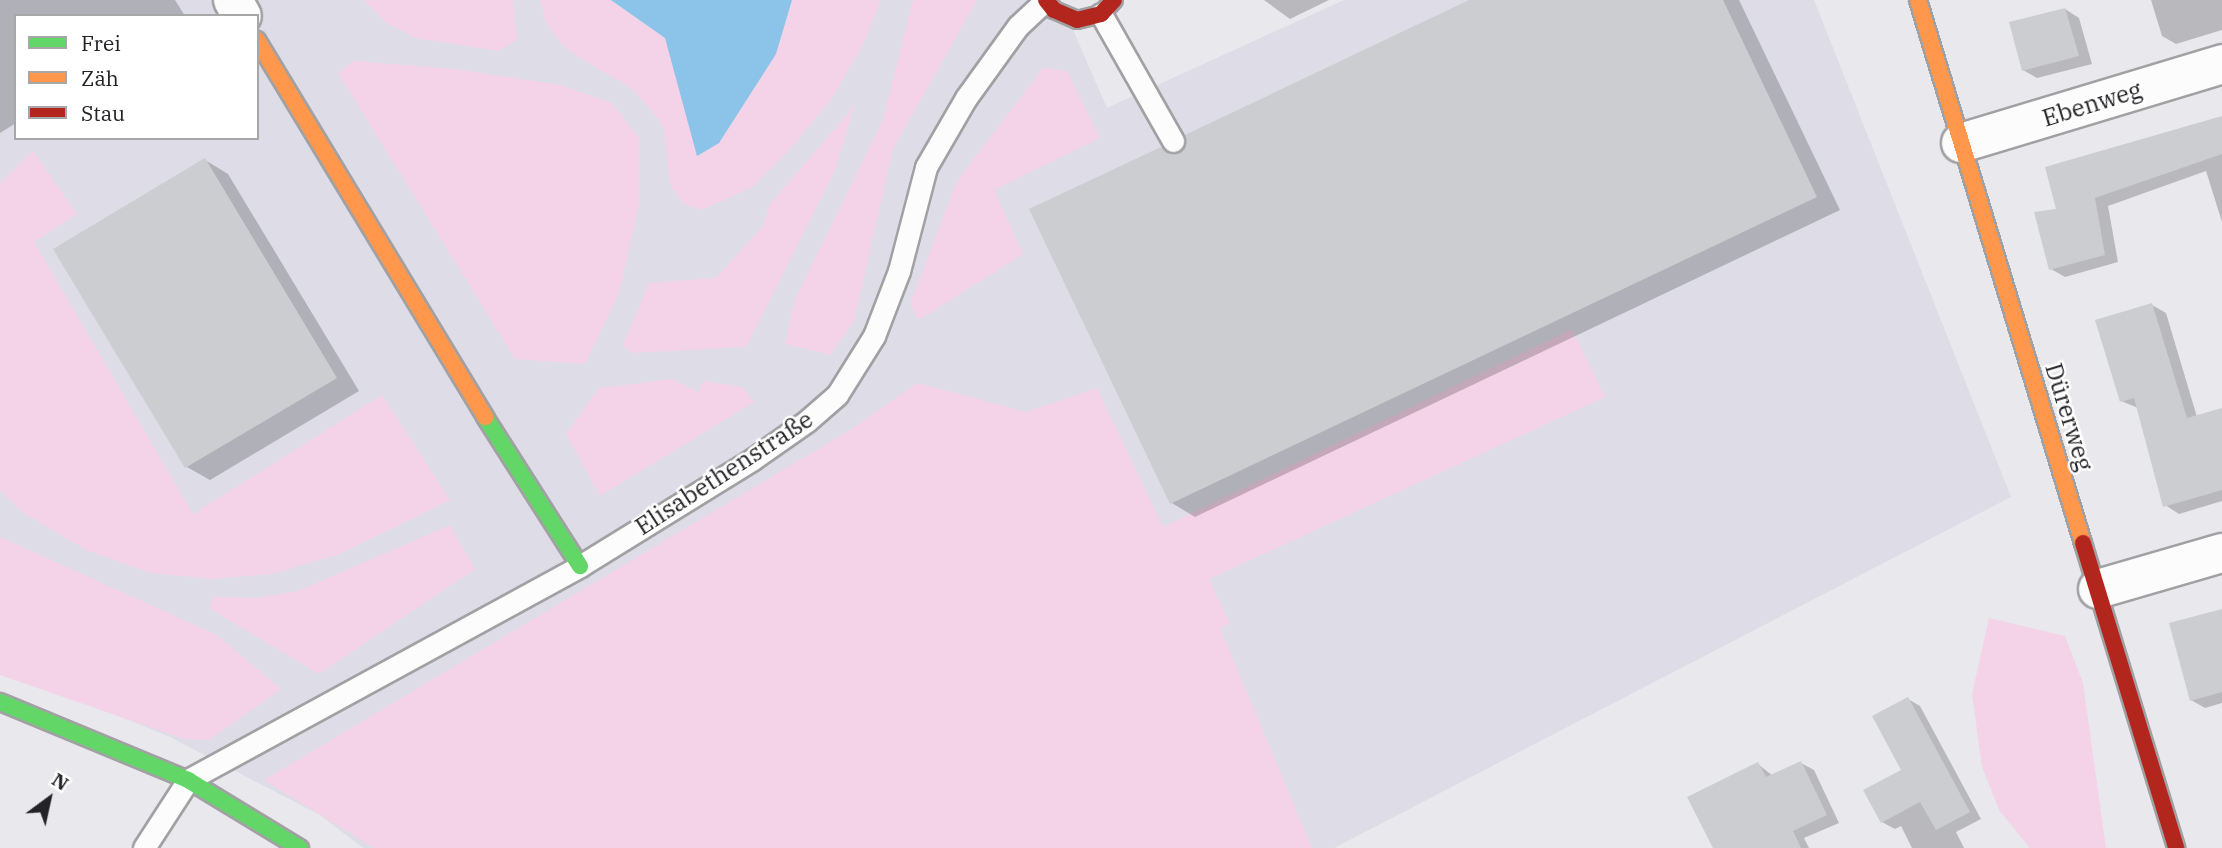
<!DOCTYPE html>
<html>
<head>
<meta charset="utf-8">
<style>
  body { margin:0 }
  #map { position:relative; width:2222px; height:848px; overflow:hidden; background:#e8e8ed; font-family:"IBM Plex Serif",serif }
  div>[style] { position:absolute }
  .built>* { inset:0; background:#dddce7 }
  .green>* { inset:0; background:#f4d3e8 }
  .water>* { inset:0; background:#8cc3e8 }
  .shadow>* { inset:0; background:#0003 }
  .building>* { inset:0; background:#cccdd1 }
  .roads { filter:drop-shadow(2px 0 #a1a1a4) drop-shadow(-2px 0 #a1a1a4) drop-shadow(0 2px #a1a1a4) drop-shadow(0 -2px #a1a1a4) }
  .lane>* { height:21px; margin:-10.5px; padding:0 10.5px; transform-origin:10.5px; border-radius:10.5px; background:#fcfcfc }
  .street>* { height:38px; margin:-19px; padding:0 19px; transform-origin:19px; border-radius:19px; background:#fcfcfc }
  .fast>* { height:16px; margin:-8px; padding:0 8px; transform-origin:8px; border-radius:8px; background:#63d668 }
  .slow>* { height:16px; margin:-8px; padding:0 8px; transform-origin:8px; border-radius:8px; background:#ff974d }
  .jam>* { height:16px; margin:-8px; padding:0 8px; transform-origin:8px; border-radius:8px; background:#b3261e }
  span { translate:-50% -50%; white-space:nowrap; text-align:center; line-height:1.15; -webkit-text-stroke:5px #fff; paint-order:stroke }
  .street-label { font-size:24px; color:#232226 }
  .legend { position:absolute; left:14px; top:14px; width:245px; height:126px; box-sizing:border-box; background:#fff; border:2px solid #a7a7a8; margin:0; padding:9px 12px; list-style:none; font-size:21px; color:#232226 }
  .legend li { display:flex; align-items:center; gap:14px; height:35px }
  .legend b { width:35px; border:2px solid #a7a7a8 }
  .north { position:absolute; left:14px; top:764px; width:70px; height:70px; -webkit-text-stroke:5px #fff; paint-order:stroke; rotate:33deg; font-size:19px; font-weight:700; line-height:28px; text-align:center; color:#232226 }
  .north::after { content:''; display:block; margin:auto; width:24px; height:32px; background:#232226; clip-path:polygon(50% 0,100% 100%,50% 72%,0 100%) }
</style>
</head>
<body>
<div id="map">
  <div class="built">
    <div style="clip-path:polygon(evenodd,0 0,1060px 0,1107px 108px,1344px 0,1814px 0,2011px 497px,1334px 848px,363px 848px,320px 815px,170px 737px,0 667px,0 0,16px 16px,257px 16px,257px 138px,16px 138px,16px 16px)"></div>
  </div>
  <div class="green">
    <div style="clip-path:polygon(363px 0,513px 0,517px 39px,499px 51px,415px 38px,387px 23px)"></div>
    <div style="clip-path:polygon(540px 0,610px 0,665px 38px,698px 156px,719px 143px,776px 54px,792px 0,881px 0,863px 45px,832px 98px,796px 142px,752px 187px,702px 210px,684px 204px,670px 185px,664px 128px,652px 111px,631px 88px,573px 54px,559px 41px,545px 20px)"></div>
    <div style="clip-path:polygon(913px 0,977px 0,893px 149px,854px 321px,830px 355px,785px 344px,795px 299px,883px 120px)"></div>
    <div style="clip-path:polygon(353px 61px,455px 69px,560px 85px,612px 103px,639px 138px,639px 205px,619px 293px,585px 364px,515px 359px,338px 73px)"></div>
    <div style="clip-path:polygon(1043px 68px,1067px 71px,1100px 138px,994px 190px,1023px 254px,919px 320px,910px 304px,957px 181px)"></div>
    <div style="clip-path:polygon(855px 105px,834px 172px,746px 347px,631px 353px,623px 345px,649px 283px,716px 278px,763px 226px,770px 204px)"></div>
    <div style="clip-path:polygon(33px 151px,77px 214px,34px 242px,193px 514px,382px 395px,450px 500px,340px 554px,271px 574px,211px 579px,151px 573px,88px 551px,23px 513px,0 490px,0 184px)"></div>
    <div style="clip-path:polygon(1572px 329px,1605px 397px,1209px 579px,1230px 624px,1220px 628px,1312px 848px,374px 848px,264px 780px,853px 428px,917px 383px,1026px 412px,1097px 388px,1163px 527px)"></div>
    <div style="clip-path:polygon(672px 379px,699px 392px,703px 381px,742px 387px,754px 402px,600px 496px,566px 434px,599px 388px)"></div>
    <div style="clip-path:polygon(450px 525px,475px 569px,319px 674px,210px 609px,212px 597px,257px 598px,298px 591px)"></div>
    <div style="clip-path:polygon(0 537px,217px 635px,281px 689px,209px 740px,184px 739px,0 675px)"></div>
    <div style="clip-path:polygon(1989px 618px,2065px 636px,2083px 683px,2106px 848px,2030px 848px,1999px 810px,1982px 767px,1972px 694px)"></div>
  </div>
  <div class="water">
    <div style="clip-path:polygon(611px 0,792px 0,776px 54px,719px 143px,697px 156px,665px 38px)"></div>
  </div>
  <div class="shadow">
    <div style="clip-path:polygon(0 0,175px 0,185px 16px,16px 16px,16px 123px,0 133px)"></div>
    <div style="clip-path:polygon(1264px 0,1329px 0,1290px 19px)"></div>
    <div style="clip-path:polygon(1473px 0,1739px 0,1840px 210px,1195px 517px,1172px 503px,1161px 149px,1180px 154px)"></div>
    <div style="clip-path:polygon(2151px 0,2222px 0,2222px 30px,2176px 44px,2162px 36px)"></div>
    <div style="clip-path:polygon(2065px 9px,2079px 18px,2092px 64px,2037px 78px,2023px 70px)"></div>
    <div style="clip-path:polygon(2222px 118px,2222px 222px,2206px 171px,2108px 206px,2118px 262px,2065px 277px,2051px 269px,2058px 210px)"></div>
    <div style="clip-path:polygon(205px 160px,228px 174px,359px 391px,210px 480px,187px 467px)"></div>
    <div style="clip-path:polygon(2152px 305px,2166px 313px,2197px 417px,2222px 410px,2222px 501px,2179px 514px,2165px 505px,2138px 408px,2121px 401px)"></div>
    <div style="clip-path:polygon(2222px 611px,2222px 703px,2205px 708px,2191px 700px)"></div>
    <div style="clip-path:polygon(1908px 699px,1920px 706px,1981px 819px,1956px 832px,1964px 848px,1912px 848px,1901px 826px,1895px 829px,1882px 822px,1904px 771px)"></div>
    <div style="clip-path:polygon(1801px 763px,1814px 770px,1839px 823px,1804px 838px,1809px 848px,1715px 848px,1758px 764px,1773px 776px)"></div>
  </div>
  <div class="building">
    <div style="clip-path:polygon(1469px 0,1723px 0,1817px 197px,1170px 504px,1029px 209px,1161px 147px,1167px 153px,1179px 153px,1185px 147px,1185px 135px)"></div>
    <div style="clip-path:polygon(2065px 8px,2079px 56px,2022px 71px,2009px 22px)"></div>
    <div style="clip-path:polygon(2222px 116px,2222px 154px,2095px 198px,2105px 255px,2049px 270px,2034px 212px,2056px 209px,2045px 167px)"></div>
    <div style="clip-path:polygon(205px 158px,337px 378px,185px 468px,53px 249px)"></div>
    <div style="clip-path:polygon(2152px 303px,2187px 418px,2222px 408px,2222px 490px,2163px 507px,2134px 398px,2120px 402px,2095px 320px)"></div>
    <div style="clip-path:polygon(2222px 609px,2222px 692px,2190px 701px,2169px 623px)"></div>
    <div style="clip-path:polygon(1908px 697px,1970px 812px,1936px 830px,1920px 802px,1881px 823px,1863px 790px,1901px 770px,1872px 716px)"></div>
    <div style="clip-path:polygon(1801px 761px,1827px 815px,1793px 831px,1801px 848px,1713px 848px,1687px 797px,1758px 762px,1766px 777px)"></div>
  </div>
  <div class="roads">
    <div class="lane">
      <div style="left:1101px;top:14px;width:146px;rotate:60.4deg"></div>
      <div style="left:144px;top:848px;width:81px;rotate:-57.1deg"></div>
      <div style="left:188px;top:780px;width:447px;rotate:-28.6deg"></div>
      <div style="left:580px;top:566px;width:203px;rotate:-31.7deg"></div>
      <div style="left:753px;top:459px;width:66px;rotate:-35.1deg"></div>
      <div style="left:807px;top:421px;width:40px;rotate:-41deg"></div>
      <div style="left:837px;top:395px;width:70px;rotate:-57.9deg"></div>
      <div style="left:874px;top:336px;width:70px;rotate:-69deg"></div>
      <div style="left:899px;top:271px;width:107px;rotate:-75.4deg"></div>
      <div style="left:926px;top:167px;width:80px;rotate:-59.9deg"></div>
      <div style="left:966px;top:98px;width:89px;rotate:-54.2deg"></div>
      <div style="left:1018px;top:26px;width:38px;rotate:-43deg"></div>
    </div>
    <div class="street">
      <div style="left:233px;top:0;width:18px;rotate:61deg"></div>
      <div style="left:1961px;top:143px;width:273px;rotate:-16.8deg"></div>
      <div style="left:2098px;top:589px;width:129px;rotate:-16.2deg"></div>
    </div>
    <div class="fast">
      <div style="left:485px;top:417px;width:177px;rotate:57.5deg"></div>
      <div style="left:0;top:702px;width:204px;rotate:22.5deg"></div>
      <div style="left:188px;top:780px;width:131px;rotate:31.3deg"></div>
    </div>
    <div class="slow">
      <div style="left:1918px;top:0;width:568px;rotate:73.1deg"></div>
      <div style="left:257px;top:40px;width:441px;rotate:58.8deg"></div>
    </div>
    <div class="jam">
      <div style="left:1046px;top:0;width:13px;rotate:51deg"></div>
      <div style="left:1054px;top:10px;width:25px;rotate:23deg"></div>
      <div style="left:1077px;top:20px;width:25px;rotate:-14deg"></div>
      <div style="left:1101px;top:14px;width:19px;rotate:-47deg"></div>
      <div style="left:2083px;top:543px;width:319px;rotate:73deg"></div>
    </div>
  </div>
  <div class="street-label">
    <span style="left:2092px;top:104px;rotate:-17deg">Ebenweg</span>
    <span style="left:2069px;top:417px;rotate:73deg">Dürerweg</span>
    <span style="left:724px;top:473px;rotate:-33deg">Elisabethenstraße</span>
  </div>
  <ul class="legend">
  <li><b style="height:9px;background:#63d668"></b>Frei</li>
  <li><b style="height:9px;background:#ff974d"></b>Zäh</li>
  <li><b style="height:9px;background:#b3261e"></b>Stau</li>
  </ul>
  <div class="north">N</div>
</div>
</body>
</html>
